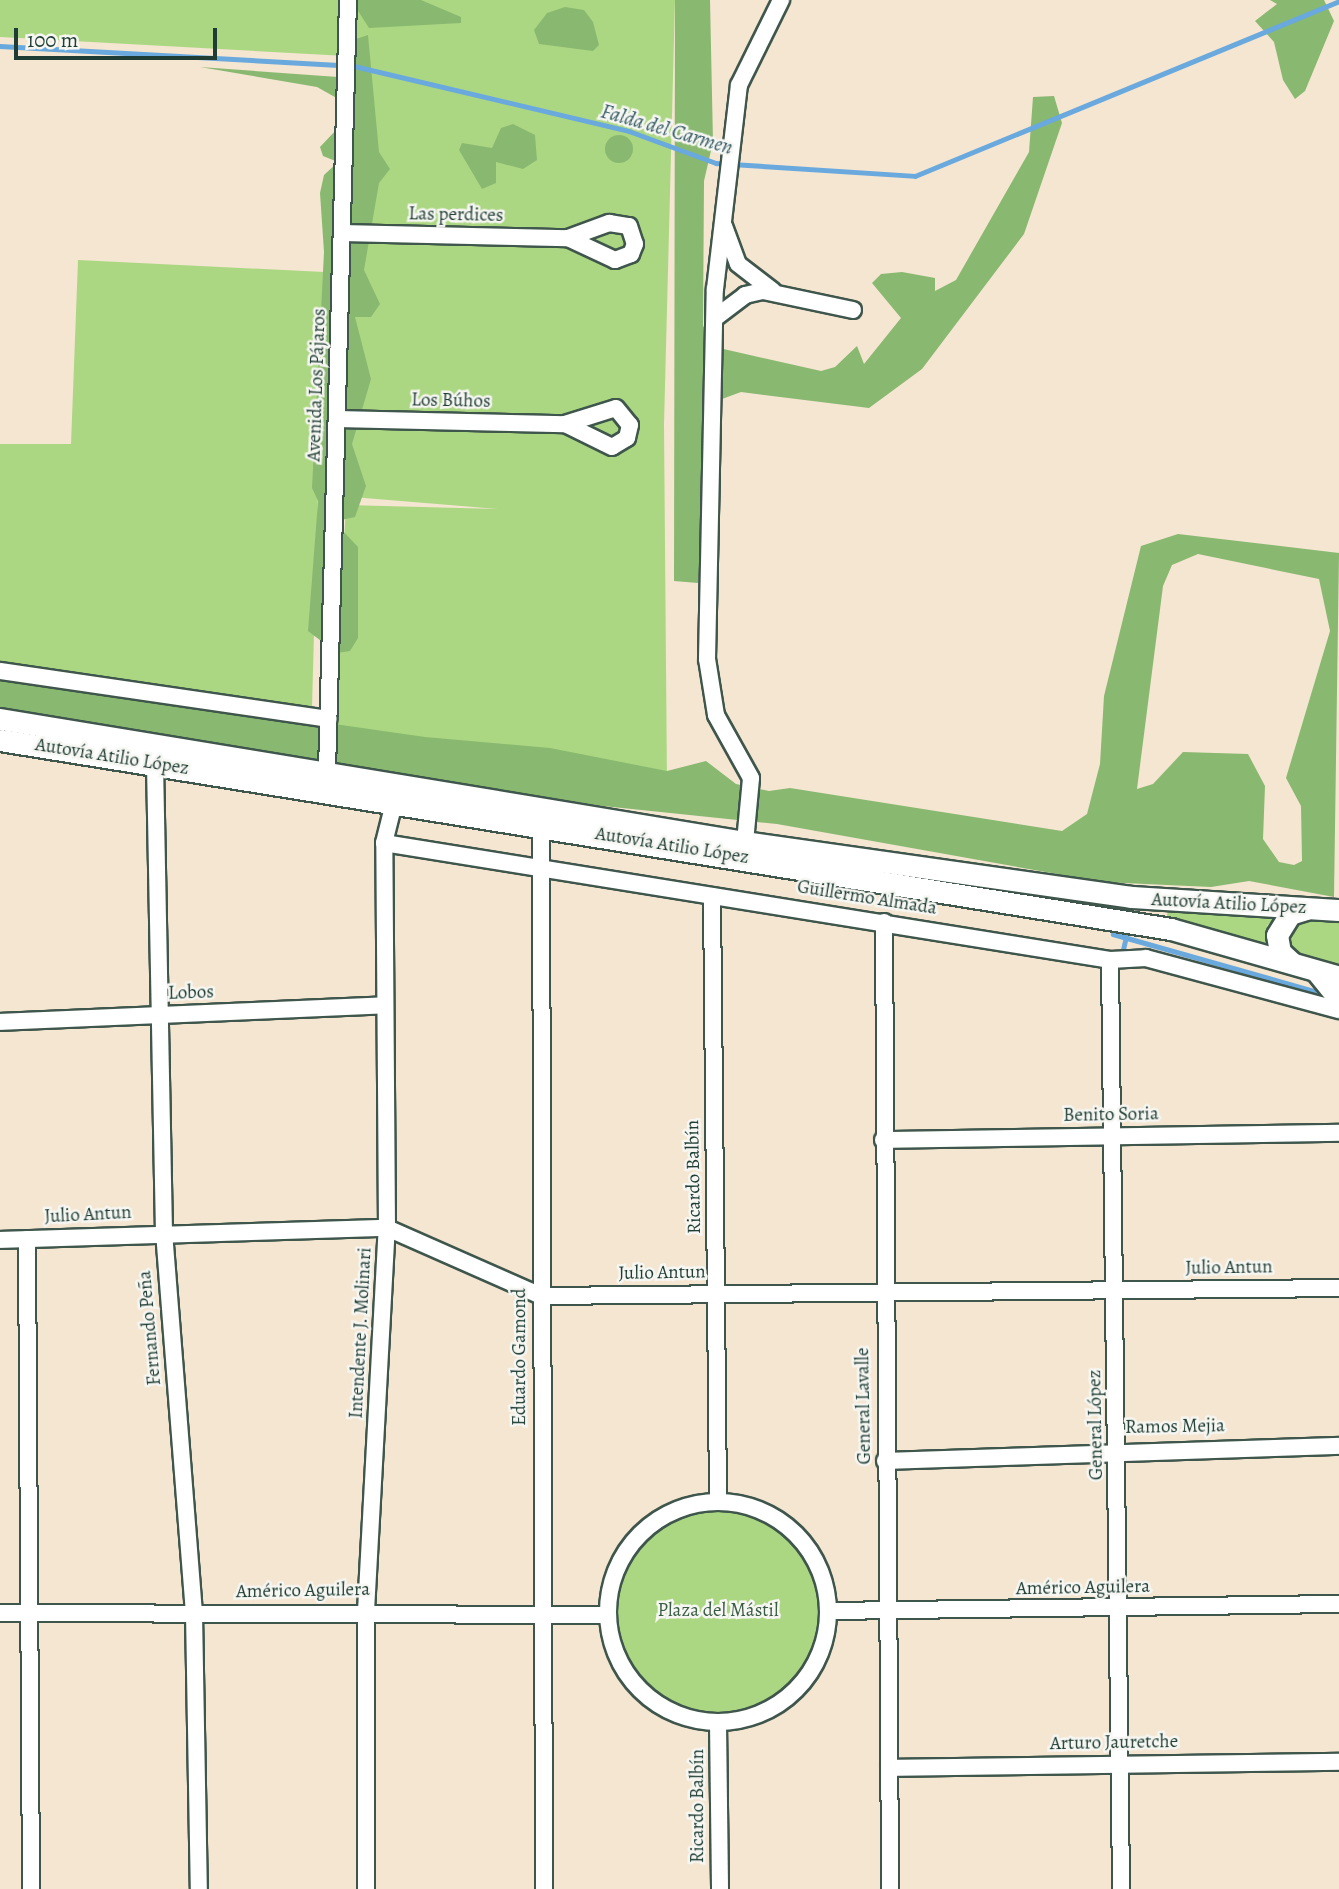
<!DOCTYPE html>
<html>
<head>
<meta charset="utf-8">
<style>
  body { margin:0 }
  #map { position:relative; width:1339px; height:1889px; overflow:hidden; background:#f4e6d1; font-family:Alegreya,serif }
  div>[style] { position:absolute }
  .green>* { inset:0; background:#acd782 }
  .round { border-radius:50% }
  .forest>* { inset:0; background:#89b870 }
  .stream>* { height:4.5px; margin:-2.25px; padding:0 2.25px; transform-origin:2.25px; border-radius:2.25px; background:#6aa9dd }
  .roads { filter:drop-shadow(2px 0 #3f564c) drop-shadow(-2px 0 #3f564c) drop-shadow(0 2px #3f564c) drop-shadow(0 -2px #3f564c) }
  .minor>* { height:16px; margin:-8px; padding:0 8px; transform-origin:8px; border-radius:8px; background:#fff }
  .minor>.ring { margin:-8px; padding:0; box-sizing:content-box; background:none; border:16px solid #fff; border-radius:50% }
  .major>* { height:21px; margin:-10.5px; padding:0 10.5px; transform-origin:10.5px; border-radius:10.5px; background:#fff }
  span { translate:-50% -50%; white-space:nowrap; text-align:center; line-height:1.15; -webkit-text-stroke:5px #f6f6f2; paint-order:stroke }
  .street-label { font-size:19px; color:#1f3d34 }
  .park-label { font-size:19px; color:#3b5c44 }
  .water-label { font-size:21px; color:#365d67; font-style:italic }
  .scale { position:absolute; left:14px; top:28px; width:203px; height:32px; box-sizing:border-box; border:4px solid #1f3d34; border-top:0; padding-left:9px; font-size:21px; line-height:24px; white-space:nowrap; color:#1f3d34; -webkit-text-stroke:5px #f6f6f2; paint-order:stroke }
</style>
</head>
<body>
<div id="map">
  <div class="green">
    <div style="clip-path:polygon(0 0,348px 0,346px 56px,0 37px)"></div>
    <div style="clip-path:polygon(354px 0,675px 0,664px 425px,667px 784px,334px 736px,346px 505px,498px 509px,340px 496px)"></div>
    <div style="clip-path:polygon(78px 260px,324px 272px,312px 707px,0 663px,0 444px,71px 444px)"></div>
    <div style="clip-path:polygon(1168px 909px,1202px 913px,1279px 913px,1267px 926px,1271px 949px,1166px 922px)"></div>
    <div style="clip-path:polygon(1299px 920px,1339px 921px,1339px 966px,1288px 951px,1285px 932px)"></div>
    <div class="round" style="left:617px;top:1510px;width:202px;height:202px"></div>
  </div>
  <div class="forest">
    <div style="clip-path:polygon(351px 0,421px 0,461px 17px,461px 23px,369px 28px)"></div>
    <div style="clip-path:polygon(675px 0,710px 0,713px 142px,704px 181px,703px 326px,719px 348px,821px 371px,835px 367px,857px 346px,864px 364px,901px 318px,872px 283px,881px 274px,902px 272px,935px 278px,935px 291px,956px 280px,1029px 152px,1033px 97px,1054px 96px,1062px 123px,1024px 234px,922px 369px,869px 408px,741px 392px,722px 399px,698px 583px,674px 581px)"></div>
    <div style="clip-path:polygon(1270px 0,1324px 0,1334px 21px,1305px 91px,1295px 99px,1283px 80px,1274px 42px,1255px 21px,1277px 4px)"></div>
    <div style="clip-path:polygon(565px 7px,584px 10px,593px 22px,599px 45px,593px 51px,539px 44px,534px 30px,547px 13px)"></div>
    <div style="clip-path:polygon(368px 35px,379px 152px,390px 169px,379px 183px,364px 270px,380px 304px,371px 317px,355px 317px,371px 379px,352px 444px,366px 486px,355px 517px,341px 520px,340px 528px,358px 547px,358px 638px,350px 651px,337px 653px,308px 631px,318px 501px,312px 488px,324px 252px,320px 193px,324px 175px,338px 162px,323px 156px,320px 147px,338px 128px,342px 101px,317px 87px,200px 67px,338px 77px,353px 40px)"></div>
    <div style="clip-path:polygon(513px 124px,535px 135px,537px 160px,523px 169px,496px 162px,496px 183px,482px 189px,459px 150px,462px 143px,492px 148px,501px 128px)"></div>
    <div class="round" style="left:605px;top:135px;width:28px;height:28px"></div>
    <div style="clip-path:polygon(evenodd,1178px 534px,1339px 553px,1334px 897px,1249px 881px,1211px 887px,1102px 882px,777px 824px,603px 806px,0 712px,0 676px,425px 737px,550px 748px,667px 771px,706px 761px,736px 784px,769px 791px,790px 788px,1062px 831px,1087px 814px,1100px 764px,1104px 696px,1141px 546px,1178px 534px,1198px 554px,1319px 579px,1330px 631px,1286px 778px,1301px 806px,1302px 861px,1294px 865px,1279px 862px,1263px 839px,1265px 786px,1248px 754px,1183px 752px,1153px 784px,1137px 789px,1163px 586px,1172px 565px,1198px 554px)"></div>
  </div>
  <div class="stream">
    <div style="left:0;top:46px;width:343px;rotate:3.2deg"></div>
    <div style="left:350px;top:65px;width:287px;rotate:13.3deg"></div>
    <div style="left:629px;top:131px;width:93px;rotate:20.2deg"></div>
    <div style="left:716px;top:163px;width:199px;rotate:3.7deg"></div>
    <div style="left:915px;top:176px;width:459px;rotate:-22.4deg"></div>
    <div style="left:1113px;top:934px;width:209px;rotate:15.8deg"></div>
    <div style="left:1122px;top:954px;width:18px;rotate:-77deg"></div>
  </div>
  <div class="roads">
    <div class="minor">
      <div style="left:724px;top:226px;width:40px;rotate:69.8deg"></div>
      <div style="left:738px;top:264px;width:44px;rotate:37.6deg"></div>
      <div style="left:342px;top:233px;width:226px;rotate:1.3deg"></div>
      <div style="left:568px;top:238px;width:44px;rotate:-20.1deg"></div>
      <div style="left:609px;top:223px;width:20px;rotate:9deg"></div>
      <div style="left:629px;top:226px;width:19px;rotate:72deg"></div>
      <div style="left:635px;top:244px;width:11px;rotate:112deg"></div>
      <div style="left:631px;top:254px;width:17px;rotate:159deg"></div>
      <div style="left:615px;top:260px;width:52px;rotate:-154.9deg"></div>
      <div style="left:715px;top:318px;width:38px;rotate:-37deg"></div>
      <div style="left:745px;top:295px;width:18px;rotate:-13deg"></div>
      <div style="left:763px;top:291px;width:92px;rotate:11.9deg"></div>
      <div style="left:337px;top:419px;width:228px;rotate:1.3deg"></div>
      <div style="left:565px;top:424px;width:53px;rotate:-17.4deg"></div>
      <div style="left:616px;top:408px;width:22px;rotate:51deg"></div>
      <div style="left:630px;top:425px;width:13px;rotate:103deg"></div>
      <div style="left:627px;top:438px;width:17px;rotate:149deg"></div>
      <div style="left:612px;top:447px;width:52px;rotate:-153.9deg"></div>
      <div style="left:0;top:671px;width:332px;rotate:8.3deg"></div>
      <div style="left:155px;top:764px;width:468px;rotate:88.9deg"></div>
      <div style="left:164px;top:1232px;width:382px;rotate:85.5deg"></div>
      <div style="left:194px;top:1613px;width:276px;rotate:89deg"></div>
      <div style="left:327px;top:771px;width:771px;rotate:-88.44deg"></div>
      <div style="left:541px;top:825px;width:1064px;rotate:89.84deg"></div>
      <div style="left:745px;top:842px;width:64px;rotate:-84.6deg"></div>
      <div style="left:751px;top:778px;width:72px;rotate:-119.1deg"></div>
      <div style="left:716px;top:715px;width:57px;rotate:-99.1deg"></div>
      <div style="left:707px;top:659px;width:370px;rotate:-88.8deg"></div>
      <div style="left:715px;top:289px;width:205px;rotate:-83.3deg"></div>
      <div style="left:739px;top:85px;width:95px;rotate:-63.7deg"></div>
      <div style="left:384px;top:843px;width:735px;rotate:9.15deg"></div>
      <div style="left:1110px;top:960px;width:36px;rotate:-3deg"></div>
      <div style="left:1146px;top:958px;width:200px;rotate:15.1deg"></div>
      <div style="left:712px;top:896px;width:604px;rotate:89.43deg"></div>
      <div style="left:884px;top:922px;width:967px;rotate:89.64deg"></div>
      <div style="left:1110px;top:960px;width:929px;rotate:89.32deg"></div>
      <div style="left:0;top:1022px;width:384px;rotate:-2.5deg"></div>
      <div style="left:883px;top:1140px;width:456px;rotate:-0.9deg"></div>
      <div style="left:27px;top:1239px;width:650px;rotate:89.65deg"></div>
      <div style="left:0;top:1240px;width:387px;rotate:-1.8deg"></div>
      <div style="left:387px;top:1228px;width:168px;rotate:23.8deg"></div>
      <div style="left:541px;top:1296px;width:798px;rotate:-0.57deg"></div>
      <div style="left:885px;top:1461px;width:454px;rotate:-1.9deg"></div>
      <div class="ring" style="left:608px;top:1502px;width:204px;height:204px"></div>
      <div style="left:829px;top:1611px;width:510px;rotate:-0.79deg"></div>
      <div style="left:0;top:1613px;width:607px;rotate:0.19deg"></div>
      <div style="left:718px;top:1723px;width:166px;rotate:89.3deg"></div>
      <div style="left:889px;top:1768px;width:450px;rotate:-0.8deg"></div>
      <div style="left:366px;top:1889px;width:278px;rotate:-90deg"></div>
      <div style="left:366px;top:1611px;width:384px;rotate:-86.9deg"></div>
      <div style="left:387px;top:1228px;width:385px;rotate:-90.4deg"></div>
      <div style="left:384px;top:843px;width:49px;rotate:-76deg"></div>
    </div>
    <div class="major">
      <div style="left:0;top:719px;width:755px;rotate:9.38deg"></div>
      <div style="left:745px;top:842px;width:390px;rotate:8.1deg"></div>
      <div style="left:1131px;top:897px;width:208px;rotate:3.6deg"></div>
      <div style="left:0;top:740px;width:1186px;rotate:9.17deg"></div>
      <div style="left:1171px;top:929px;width:175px;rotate:15.9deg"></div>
      <div style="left:1292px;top:963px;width:16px;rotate:-137deg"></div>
      <div style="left:1280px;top:952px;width:17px;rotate:-100deg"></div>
      <div style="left:1277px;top:935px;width:25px;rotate:-58deg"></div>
      <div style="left:1290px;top:914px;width:17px;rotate:-17deg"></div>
      <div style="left:1317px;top:972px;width:35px;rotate:51deg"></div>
    </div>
  </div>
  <div class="street-label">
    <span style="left:456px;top:215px;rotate:1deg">Las perdices</span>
    <span style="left:317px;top:385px;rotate:-88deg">Avenida Los Pájaros</span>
    <span style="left:451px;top:401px;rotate:1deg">Los Búhos</span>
    <span style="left:112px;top:757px;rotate:9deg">Autovía Atilio López</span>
    <span style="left:672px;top:846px;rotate:9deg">Autovía Atilio López</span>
    <span style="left:867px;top:898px;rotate:9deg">Guillermo Almada</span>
    <span style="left:1229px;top:904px;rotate:3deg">Autovía Atilio López</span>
    <span style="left:191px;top:993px;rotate:-2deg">Lobos</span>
    <span style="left:1111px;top:1115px;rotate:-1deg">Benito Soria</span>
    <span style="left:694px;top:1177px;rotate:-91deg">Ricardo Balbín</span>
    <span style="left:88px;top:1215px;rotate:-3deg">Julio Antun</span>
    <span style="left:1229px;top:1268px;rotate:-1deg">Julio Antun</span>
    <span style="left:662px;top:1273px;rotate:-1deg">Julio Antun</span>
    <span style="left:150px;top:1328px;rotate:-95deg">Fernando Peña</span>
    <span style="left:361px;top:1333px;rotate:-87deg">Intendente J. Molinari</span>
    <span style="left:520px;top:1357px;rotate:-90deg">Eduardo Gamond</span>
    <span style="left:864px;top:1406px;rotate:-91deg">General Lavalle</span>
    <span style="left:1096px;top:1425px;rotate:-91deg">General López</span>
    <span style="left:1175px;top:1427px;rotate:-1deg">Ramos Mejia</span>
    <span style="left:1083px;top:1588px;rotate:-1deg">Américo Aguilera</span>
    <span style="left:303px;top:1591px;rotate:-1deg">Américo Aguilera</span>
    <span style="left:1114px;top:1743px;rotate:-1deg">Arturo Jauretche</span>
    <span style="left:698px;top:1806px;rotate:-90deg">Ricardo Balbín</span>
  </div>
  <div class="park-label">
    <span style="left:718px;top:1611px">Plaza del Mástil</span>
  </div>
  <div class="water-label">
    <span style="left:667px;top:129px;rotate:16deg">Falda del Carmen</span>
  </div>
  <div class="scale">100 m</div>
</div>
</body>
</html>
